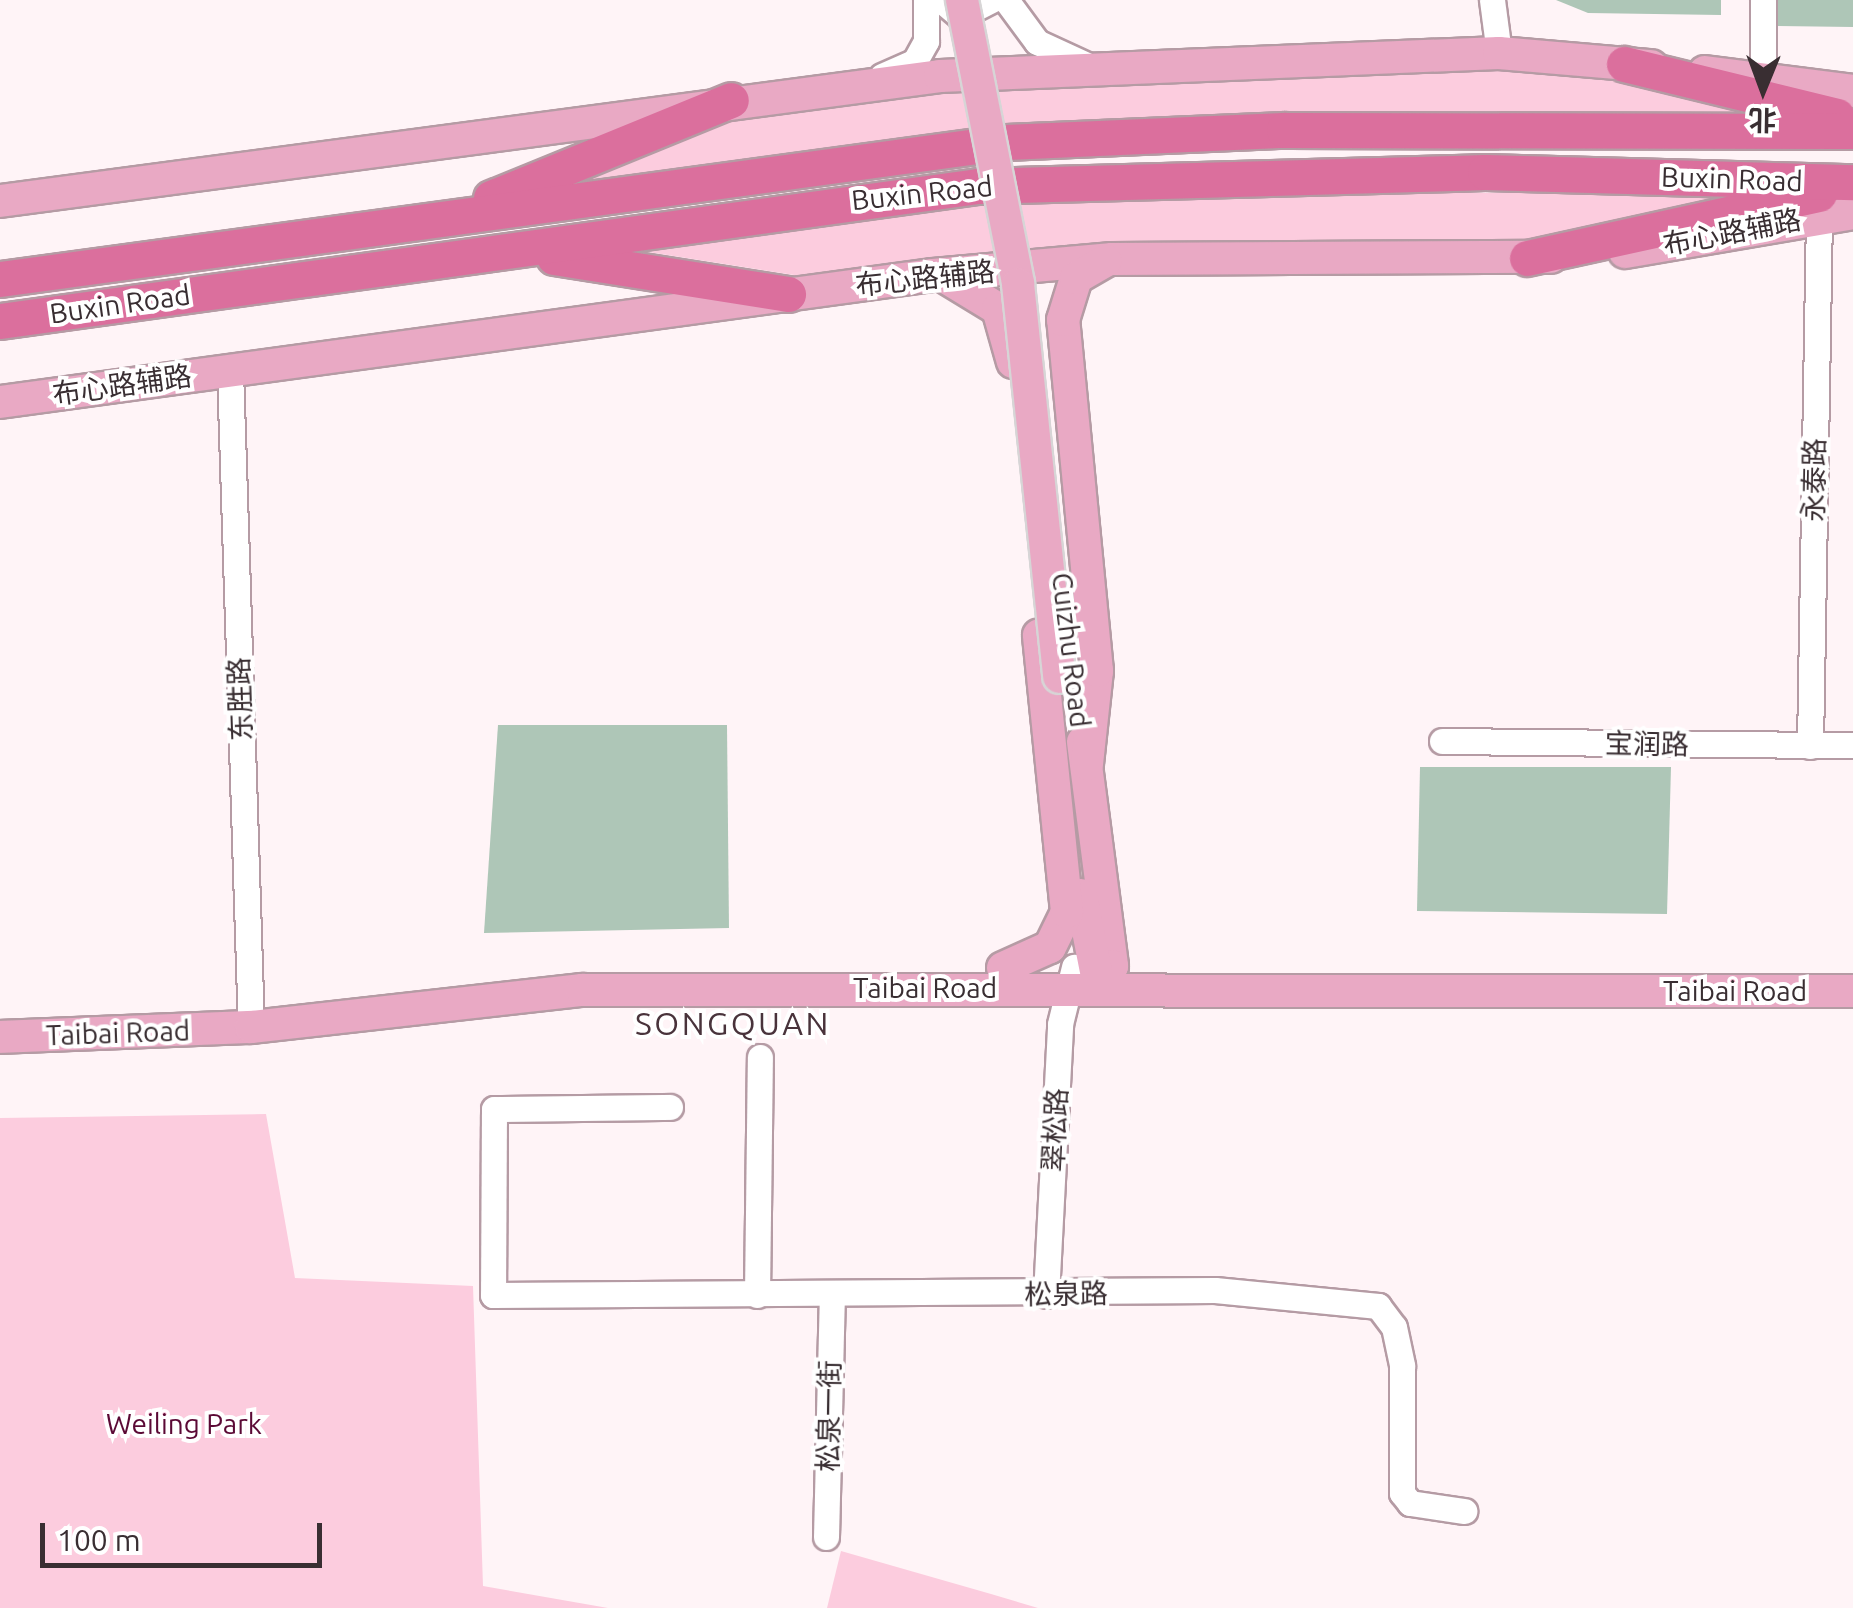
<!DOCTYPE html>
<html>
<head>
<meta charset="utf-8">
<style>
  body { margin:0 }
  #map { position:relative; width:1853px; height:1608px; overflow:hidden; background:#fff4f7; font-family:Ubuntu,"Noto Sans SC",sans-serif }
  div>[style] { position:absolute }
  .green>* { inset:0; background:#fcccde }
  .building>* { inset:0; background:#aec6b7 }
  .roads { filter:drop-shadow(2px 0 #b59ba4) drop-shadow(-2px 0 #b59ba4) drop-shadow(0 2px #b59ba4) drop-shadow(0 -2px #b59ba4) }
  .minor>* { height:25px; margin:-12.5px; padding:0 12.5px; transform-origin:12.5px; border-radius:12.5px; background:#fff }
  .major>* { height:32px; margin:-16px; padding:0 16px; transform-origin:16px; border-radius:16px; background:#e9a9c4 }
  .highway>* { height:35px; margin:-17.5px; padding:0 17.5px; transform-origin:17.5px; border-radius:17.5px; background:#db6f9d }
  .bridges { filter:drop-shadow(2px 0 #d7d5d6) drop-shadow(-2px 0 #d7d5d6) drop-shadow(0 2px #d7d5d6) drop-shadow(0 -2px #d7d5d6) }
  .major-bridge>* { height:32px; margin:-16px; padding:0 16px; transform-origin:16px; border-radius:16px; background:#e9a9c4 }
  span { translate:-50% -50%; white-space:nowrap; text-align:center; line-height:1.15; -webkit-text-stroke:8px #fff; paint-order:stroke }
  .street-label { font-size:28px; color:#392e32 }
  .park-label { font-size:28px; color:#5b0935 }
  .quarter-label { font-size:32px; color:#49333b; letter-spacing:2.5px }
  .north { position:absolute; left:1713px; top:40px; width:100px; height:100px; -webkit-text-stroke:8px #fff; paint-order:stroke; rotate:181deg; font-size:28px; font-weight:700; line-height:40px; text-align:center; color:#392e32 }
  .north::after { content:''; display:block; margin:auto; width:35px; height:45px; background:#392e32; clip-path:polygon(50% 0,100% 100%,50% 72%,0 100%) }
  .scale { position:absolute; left:40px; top:1523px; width:282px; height:45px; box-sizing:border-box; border:5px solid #392e32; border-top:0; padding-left:12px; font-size:30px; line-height:35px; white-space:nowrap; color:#392e32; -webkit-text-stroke:8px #fff; paint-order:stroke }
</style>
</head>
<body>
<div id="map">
  <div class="green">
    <div style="clip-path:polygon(1521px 69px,1628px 78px,1787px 117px,976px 133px,546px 186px,740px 105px,1051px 76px)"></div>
    <div style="clip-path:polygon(1236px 191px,1788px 195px,1525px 247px,1086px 245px,807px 277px,629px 249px,1043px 197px)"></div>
    <div style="clip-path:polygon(266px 1114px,295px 1278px,473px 1286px,483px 1586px,608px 1608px,0 1608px,0 1118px)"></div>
    <div style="clip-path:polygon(841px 1551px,991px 1594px,1038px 1608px,827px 1608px)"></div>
  </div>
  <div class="building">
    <div style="clip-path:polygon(1556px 0,1721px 0,1721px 15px,1588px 13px)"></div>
    <div style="clip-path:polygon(1777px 0,1853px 0,1853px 27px,1776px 26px)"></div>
    <div style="clip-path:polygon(498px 725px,727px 725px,729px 928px,484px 933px)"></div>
    <div style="clip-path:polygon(1420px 767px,1671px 767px,1667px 914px,1417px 911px)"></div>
  </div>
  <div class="roads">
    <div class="minor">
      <div style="left:941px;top:0;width:25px;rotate:40deg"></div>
      <div style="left:960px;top:16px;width:36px;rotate:-27deg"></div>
      <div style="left:1006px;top:0;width:52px;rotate:53.6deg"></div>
      <div style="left:1037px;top:42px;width:55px;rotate:24.7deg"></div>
      <div style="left:1492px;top:0;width:53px;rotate:82.5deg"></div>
      <div style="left:882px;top:76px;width:36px;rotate:-24deg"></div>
      <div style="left:915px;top:61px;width:23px;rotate:-61deg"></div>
      <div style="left:926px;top:41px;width:41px;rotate:-90deg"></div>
      <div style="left:1763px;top:78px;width:78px;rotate:-90deg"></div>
      <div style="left:230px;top:371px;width:656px;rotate:88.17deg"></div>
      <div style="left:1442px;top:741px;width:411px;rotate:0.6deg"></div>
      <div style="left:1810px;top:746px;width:531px;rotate:-89.03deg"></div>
      <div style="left:670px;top:1107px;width:176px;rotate:179.3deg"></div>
      <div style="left:494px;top:1109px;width:186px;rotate:90.3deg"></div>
      <div style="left:493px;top:1295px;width:722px;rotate:-0.4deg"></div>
      <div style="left:1215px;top:1290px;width:164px;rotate:5.6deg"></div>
      <div style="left:1378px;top:1306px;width:26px;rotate:53deg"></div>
      <div style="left:1394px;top:1327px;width:40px;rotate:78deg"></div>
      <div style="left:1402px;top:1366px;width:127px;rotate:90deg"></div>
      <div style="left:1402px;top:1493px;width:13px;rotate:51deg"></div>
      <div style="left:1410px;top:1503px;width:55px;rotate:8.4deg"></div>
      <div style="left:757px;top:1295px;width:238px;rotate:-89.3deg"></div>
      <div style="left:1046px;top:1295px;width:271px;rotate:-87deg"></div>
      <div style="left:1060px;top:1024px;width:59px;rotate:-76.2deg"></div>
      <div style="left:826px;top:1537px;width:242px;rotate:-88.6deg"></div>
    </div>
    <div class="major">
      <div style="left:1705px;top:72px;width:149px;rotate:7.3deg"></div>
      <div style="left:0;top:201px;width:948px;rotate:-7.57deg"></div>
      <div style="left:940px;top:76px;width:559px;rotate:-2.36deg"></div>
      <div style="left:1499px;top:53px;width:153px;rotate:4.9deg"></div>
      <div style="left:1625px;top:252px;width:231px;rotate:-9.7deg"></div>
      <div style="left:944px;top:276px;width:63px;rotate:31.4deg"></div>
      <div style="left:998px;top:309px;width:55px;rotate:74.2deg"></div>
      <div style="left:0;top:402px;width:942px;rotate:-7.75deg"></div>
      <div style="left:933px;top:275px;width:180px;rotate:-5.1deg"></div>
      <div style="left:1112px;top:259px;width:439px;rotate:-0.3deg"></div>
      <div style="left:1083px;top:742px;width:226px;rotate:82.6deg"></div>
      <div style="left:1112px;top:966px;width:25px;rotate:122deg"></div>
      <div style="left:1087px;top:764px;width:94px;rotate:-83.9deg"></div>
      <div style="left:1097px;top:671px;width:353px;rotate:-95.5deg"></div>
      <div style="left:1063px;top:320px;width:44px;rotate:-72.8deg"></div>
      <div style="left:1076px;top:278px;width:34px;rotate:-30deg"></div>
      <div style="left:1081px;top:895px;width:94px;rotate:78.9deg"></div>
      <div style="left:1003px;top:968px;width:51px;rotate:-24.1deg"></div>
      <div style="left:1050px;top:947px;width:39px;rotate:-64deg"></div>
      <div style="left:1067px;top:912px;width:278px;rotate:-95.8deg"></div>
      <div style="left:0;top:1037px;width:251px;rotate:-2.3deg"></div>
      <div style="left:251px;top:1027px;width:333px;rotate:-6.4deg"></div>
      <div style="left:582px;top:990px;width:1271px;rotate:0.05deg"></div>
    </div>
    <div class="highway">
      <div style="left:1624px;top:64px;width:219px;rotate:13.7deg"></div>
      <div style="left:491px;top:198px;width:259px;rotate:-22.2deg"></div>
      <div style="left:554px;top:257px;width:237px;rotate:9deg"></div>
      <div style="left:1527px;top:258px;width:299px;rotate:-12.4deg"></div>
      <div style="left:0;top:279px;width:1015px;rotate:-7.75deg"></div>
      <div style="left:1006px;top:142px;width:278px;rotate:-2.5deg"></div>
      <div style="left:1284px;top:130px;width:569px;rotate:0.1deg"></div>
      <div style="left:0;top:321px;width:987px;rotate:-7.86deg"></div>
      <div style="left:978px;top:186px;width:507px;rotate:-1.58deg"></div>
      <div style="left:1485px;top:172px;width:368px;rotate:1.6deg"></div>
    </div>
  </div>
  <div class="bridges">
    <div class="major-bridge">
      <div style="left:962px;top:0;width:289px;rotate:78.8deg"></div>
      <div style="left:1018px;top:284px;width:395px;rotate:84deg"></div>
    </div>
  </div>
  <div class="street-label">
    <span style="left:1732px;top:179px;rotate:2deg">Buxin Road</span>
    <span style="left:922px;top:193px;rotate:-6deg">Buxin Road</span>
    <span style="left:1732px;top:232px;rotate:-11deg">布心路辅路</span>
    <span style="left:925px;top:278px;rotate:-6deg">布心路辅路</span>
    <span style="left:120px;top:304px;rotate:-8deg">Buxin Road</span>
    <span style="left:122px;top:385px;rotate:-8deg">布心路辅路</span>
    <span style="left:1814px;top:480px;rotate:-89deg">永泰路</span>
    <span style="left:1071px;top:650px;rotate:83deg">Cuizhu Road</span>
    <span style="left:240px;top:699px;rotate:-92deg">东胜路</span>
    <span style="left:1647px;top:744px;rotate:1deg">宝润路</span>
    <span style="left:925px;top:988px">Taibai Road</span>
    <span style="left:1735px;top:991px">Taibai Road</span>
    <span style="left:118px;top:1033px;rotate:-2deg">Taibai Road</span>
    <span style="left:1055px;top:1130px;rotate:-87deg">翠松路</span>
    <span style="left:1066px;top:1294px;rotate:-1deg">松泉路</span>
    <span style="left:829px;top:1416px;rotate:-89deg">松泉一街</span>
  </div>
  <div class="park-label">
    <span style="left:184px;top:1424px">Weiling Park</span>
  </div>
  <div class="quarter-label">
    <span style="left:733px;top:1023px">SONGQUAN</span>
  </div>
  <div class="north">北</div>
  <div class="scale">100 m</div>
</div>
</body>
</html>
